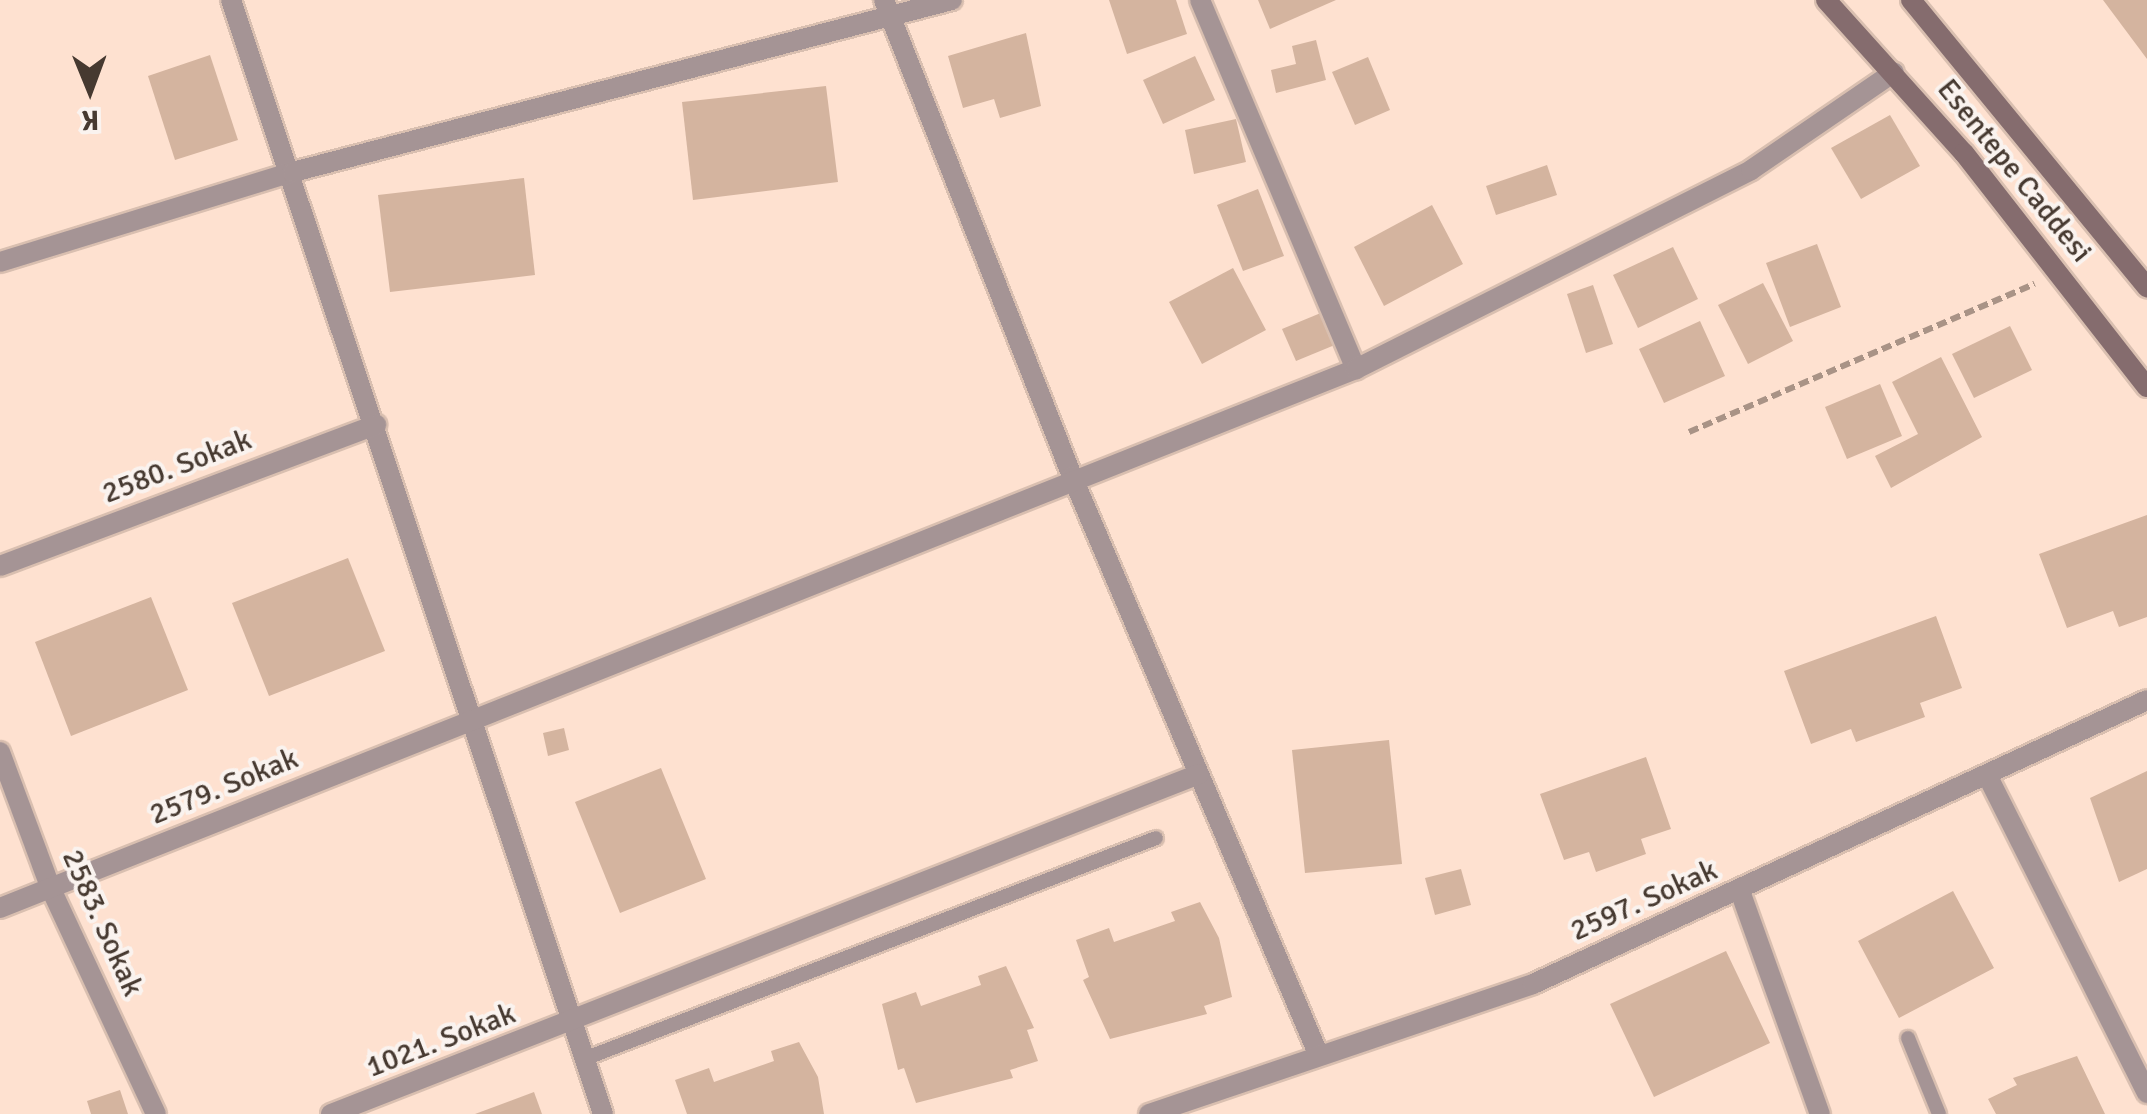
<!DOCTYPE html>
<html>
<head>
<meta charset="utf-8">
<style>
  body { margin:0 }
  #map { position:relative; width:2147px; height:1114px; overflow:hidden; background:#fee1d0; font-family:Signika,sans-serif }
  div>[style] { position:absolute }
  .building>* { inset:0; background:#d4b49f }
  .path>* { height:6px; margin-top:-3px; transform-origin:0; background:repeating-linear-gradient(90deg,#a99386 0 10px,transparent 0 15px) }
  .roads { filter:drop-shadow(2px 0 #d9bfb0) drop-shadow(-2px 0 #d9bfb0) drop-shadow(0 2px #d9bfb0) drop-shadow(0 -2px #d9bfb0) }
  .service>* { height:14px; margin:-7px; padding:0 7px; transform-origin:7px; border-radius:7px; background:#a59495 }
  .minor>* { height:20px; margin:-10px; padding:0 10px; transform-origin:10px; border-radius:10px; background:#a59495 }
  .secondary>* { height:20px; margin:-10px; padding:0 10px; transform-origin:10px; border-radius:10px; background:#856c6e }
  span { translate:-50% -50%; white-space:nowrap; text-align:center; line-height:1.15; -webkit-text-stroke:8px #faf3ef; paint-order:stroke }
  .street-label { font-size:30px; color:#463930 }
  .north { position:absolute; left:40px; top:40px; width:100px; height:100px; -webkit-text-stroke:8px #faf3ef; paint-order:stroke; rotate:179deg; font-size:28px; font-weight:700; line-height:40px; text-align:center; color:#463930 }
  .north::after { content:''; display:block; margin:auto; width:35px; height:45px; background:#463930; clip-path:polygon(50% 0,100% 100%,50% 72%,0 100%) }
</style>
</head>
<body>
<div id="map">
  <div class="building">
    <div style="clip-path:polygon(1109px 0,1176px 0,1187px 34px,1127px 54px)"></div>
    <div style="clip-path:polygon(1258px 0,1336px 0,1270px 29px)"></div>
    <div style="clip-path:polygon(2103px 0,2147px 0,2147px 59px)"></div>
    <div style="clip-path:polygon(1026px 33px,1041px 106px,1000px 118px,994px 99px,963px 108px,948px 56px)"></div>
    <div style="clip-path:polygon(1316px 40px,1326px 80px,1276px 93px,1271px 70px,1296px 64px,1292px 46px)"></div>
    <div style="clip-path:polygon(210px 55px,238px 140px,175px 160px,148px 76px)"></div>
    <div style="clip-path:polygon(1195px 56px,1215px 100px,1163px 124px,1143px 80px)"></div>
    <div style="clip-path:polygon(1368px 57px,1390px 110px,1355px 125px,1332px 72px)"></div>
    <div style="clip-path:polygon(826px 86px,838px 182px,693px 200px,682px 102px)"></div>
    <div style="clip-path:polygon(1890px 115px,1920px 166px,1861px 199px,1831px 148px)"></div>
    <div style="clip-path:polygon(1236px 119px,1246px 162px,1194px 174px,1185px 130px)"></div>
    <div style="clip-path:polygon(1547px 165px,1557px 195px,1496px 215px,1486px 186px)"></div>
    <div style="clip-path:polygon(524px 178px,535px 275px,390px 292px,378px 195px)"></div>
    <div style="clip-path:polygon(1258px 189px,1284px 256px,1243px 271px,1217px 205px)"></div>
    <div style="clip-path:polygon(1432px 205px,1463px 264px,1384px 306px,1354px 247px)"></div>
    <div style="clip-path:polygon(1817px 244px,1841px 307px,1790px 327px,1766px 263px)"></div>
    <div style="clip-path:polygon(1673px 247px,1698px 299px,1638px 328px,1613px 275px)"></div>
    <div style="clip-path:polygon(1233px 268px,1266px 330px,1202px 364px,1169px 302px)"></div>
    <div style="clip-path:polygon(1763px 283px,1793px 341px,1748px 364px,1718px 305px)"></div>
    <div style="clip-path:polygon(1593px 285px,1613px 344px,1586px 353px,1567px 294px)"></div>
    <div style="clip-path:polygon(1328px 310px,1342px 342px,1296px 361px,1282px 329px)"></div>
    <div style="clip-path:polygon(1700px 321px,1725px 376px,1664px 403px,1639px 349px)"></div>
    <div style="clip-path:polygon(2010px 326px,2032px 370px,1974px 398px,1952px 354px)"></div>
    <div style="clip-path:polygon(1941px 357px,1982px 437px,1891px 488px,1875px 456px,1918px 434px,1892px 382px)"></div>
    <div style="clip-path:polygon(1880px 384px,1902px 436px,1847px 459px,1825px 407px)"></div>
    <div style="clip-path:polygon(2147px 515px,2147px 617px,2119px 627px,2113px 611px,2067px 628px,2039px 554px)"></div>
    <div style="clip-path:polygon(348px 558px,385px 651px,269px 696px,232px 603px)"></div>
    <div style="clip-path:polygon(151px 597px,188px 690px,71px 736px,35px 642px)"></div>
    <div style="clip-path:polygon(1936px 616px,1962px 688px,1920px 703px,1925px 717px,1856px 742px,1851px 729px,1811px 744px,1784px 671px)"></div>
    <div style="clip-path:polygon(564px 728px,569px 750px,548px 756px,543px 733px)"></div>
    <div style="clip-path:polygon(1389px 740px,1402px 864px,1305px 873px,1292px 750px)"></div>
    <div style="clip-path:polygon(1646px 757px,1671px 829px,1641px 839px,1646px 854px,1596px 872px,1589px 852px,1564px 860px,1540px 794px)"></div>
    <div style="clip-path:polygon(661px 768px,706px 879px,620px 913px,575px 802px)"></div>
    <div style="clip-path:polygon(2147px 771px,2147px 869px,2119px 882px,2090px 798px)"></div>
    <div style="clip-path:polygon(1461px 869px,1471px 905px,1435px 915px,1425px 878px)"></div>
    <div style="clip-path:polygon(1953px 891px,1994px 968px,1899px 1018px,1858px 941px)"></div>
    <div style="clip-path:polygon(1200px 902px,1219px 938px,1232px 997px,1204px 1006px,1207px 1014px,1110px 1039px,1083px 980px,1089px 977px,1076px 940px,1109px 928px,1114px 942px,1175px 921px,1171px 912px)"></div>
    <div style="clip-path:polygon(1726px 951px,1770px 1043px,1654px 1097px,1610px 1004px)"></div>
    <div style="clip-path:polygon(1006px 966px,1034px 1028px,1027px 1030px,1038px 1061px,1010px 1070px,1013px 1078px,916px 1103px,904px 1068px,898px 1070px,882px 1004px,916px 992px,921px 1006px,981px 985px,978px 976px)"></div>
    <div style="clip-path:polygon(799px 1042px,818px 1077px,824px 1114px,687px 1114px,675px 1080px,709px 1068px,714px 1082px,774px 1061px,771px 1051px)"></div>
    <div style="clip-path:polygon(2077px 1056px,2105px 1114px,1996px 1114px,1988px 1099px,2017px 1085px,2013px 1078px)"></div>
    <div style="clip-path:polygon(120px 1090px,128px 1114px,91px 1114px,87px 1101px)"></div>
    <div style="clip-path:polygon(534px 1092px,542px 1114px,475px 1114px)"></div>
  </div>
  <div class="path">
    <div style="left:1689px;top:432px;width:376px;rotate:-23.2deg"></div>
  </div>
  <div class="roads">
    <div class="service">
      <div style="left:1908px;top:1038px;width:82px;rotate:67.8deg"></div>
      <div style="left:584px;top:1059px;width:613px;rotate:-21.12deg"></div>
    </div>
    <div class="minor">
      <div style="left:231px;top:0;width:1174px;rotate:71.53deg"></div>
      <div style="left:884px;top:0;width:512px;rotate:68.45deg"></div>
      <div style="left:1072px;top:476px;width:630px;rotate:66.93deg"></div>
      <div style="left:1200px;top:0;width:401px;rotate:67.1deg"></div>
      <div style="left:0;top:262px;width:307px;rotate:-17.1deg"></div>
      <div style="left:293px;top:172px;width:681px;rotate:-14.63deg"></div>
      <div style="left:0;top:566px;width:402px;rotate:-20.6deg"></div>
      <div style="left:0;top:752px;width:146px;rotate:69.6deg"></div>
      <div style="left:51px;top:889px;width:248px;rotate:65deg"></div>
      <div style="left:1987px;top:775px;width:356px;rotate:63.3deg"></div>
      <div style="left:1740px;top:891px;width:237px;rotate:70.3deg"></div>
      <div style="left:0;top:908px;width:1459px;rotate:-21.68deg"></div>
      <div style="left:1356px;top:369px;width:442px;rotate:-26.7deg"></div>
      <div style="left:1751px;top:170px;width:173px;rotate:-34.4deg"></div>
      <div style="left:331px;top:1114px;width:932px;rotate:-21.39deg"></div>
      <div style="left:1149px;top:1114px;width:405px;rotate:-18.7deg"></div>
      <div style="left:1533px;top:984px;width:676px;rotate:-24.82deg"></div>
    </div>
    <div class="secondary">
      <div style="left:1826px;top:0;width:206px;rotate:48deg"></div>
      <div style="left:1964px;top:153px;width:297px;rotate:52deg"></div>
      <div style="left:1911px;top:0;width:372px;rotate:50.6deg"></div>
    </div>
  </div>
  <div class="street-label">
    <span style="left:2014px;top:171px;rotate:51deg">Esentepe Caddesi</span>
    <span style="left:177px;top:467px;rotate:-21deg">2580. Sokak</span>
    <span style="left:224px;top:787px;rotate:-22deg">2579. Sokak</span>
    <span style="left:1644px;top:901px;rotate:-24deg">2597. Sokak</span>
    <span style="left:102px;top:923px;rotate:66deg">2583. Sokak</span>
    <span style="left:441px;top:1041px;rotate:-21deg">1021. Sokak</span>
  </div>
  <div class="north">K</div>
</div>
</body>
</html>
